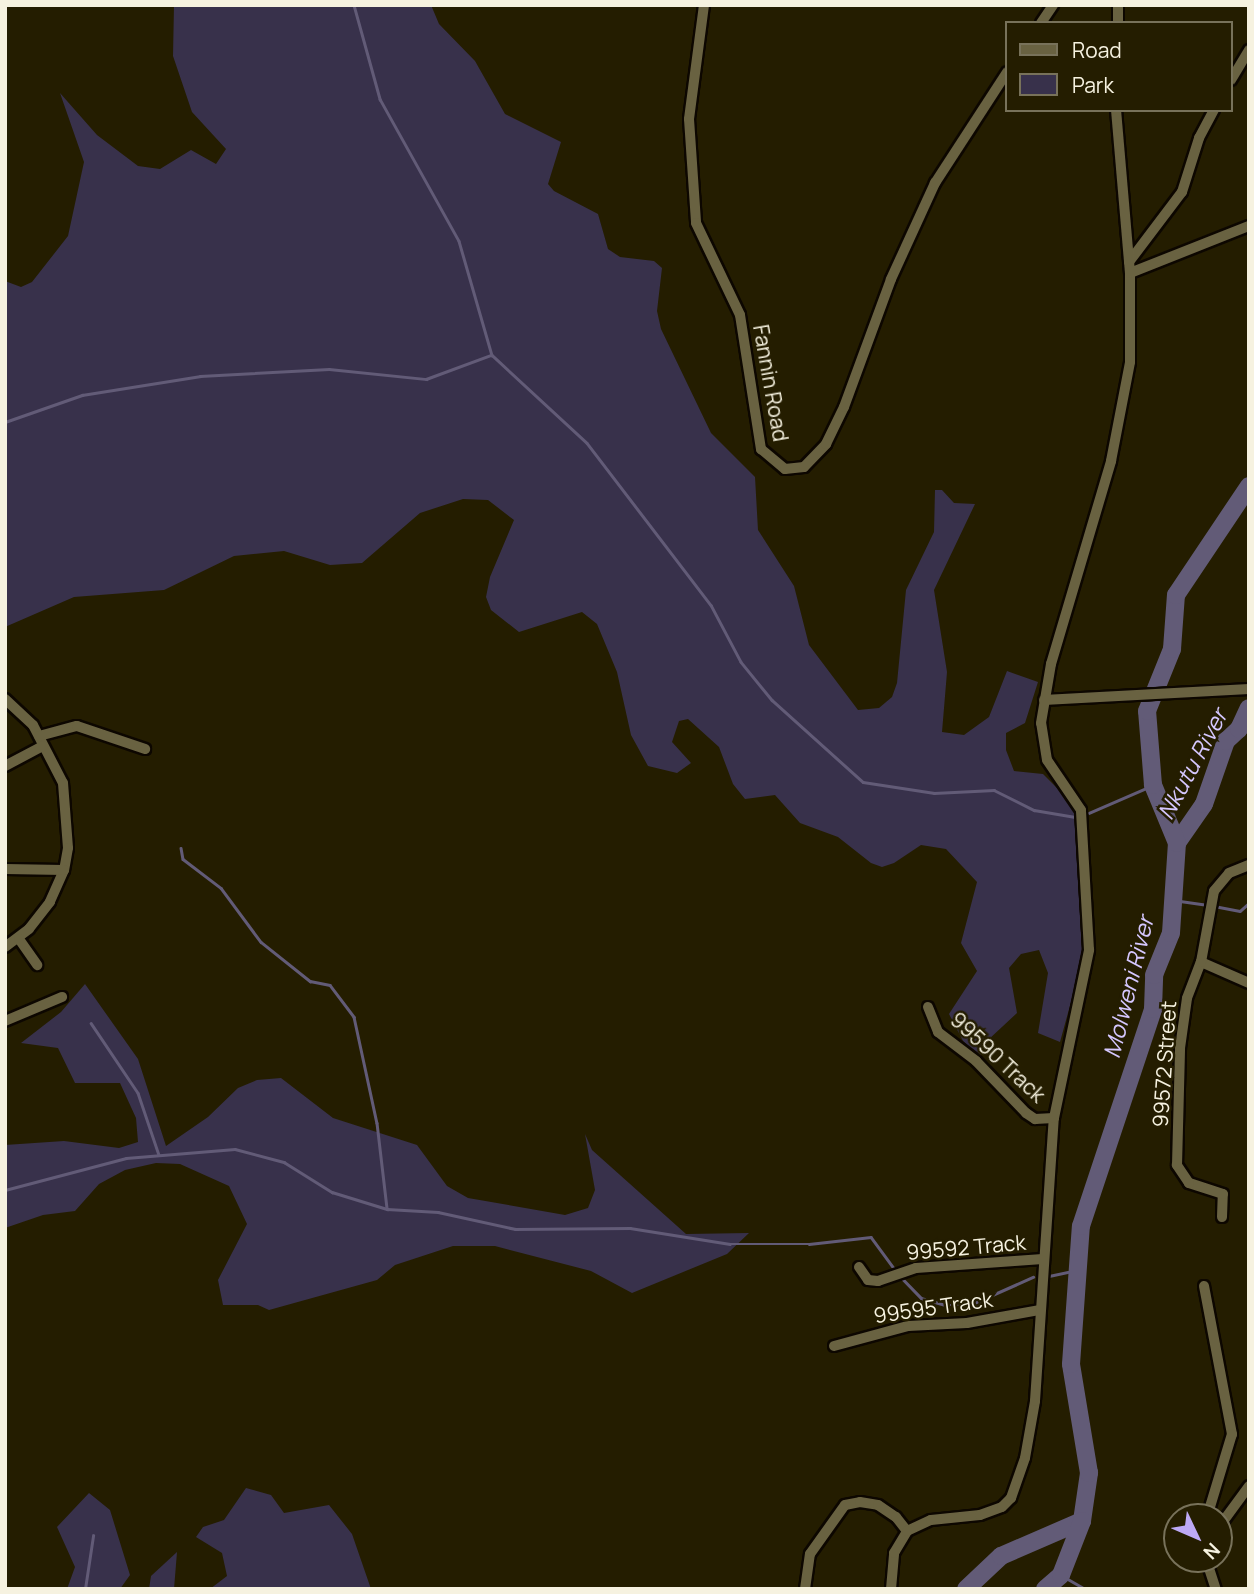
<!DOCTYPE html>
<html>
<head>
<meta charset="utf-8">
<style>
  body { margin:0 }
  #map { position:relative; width:1254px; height:1594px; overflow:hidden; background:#241d00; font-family:Manrope,sans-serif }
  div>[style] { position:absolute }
  .green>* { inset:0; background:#38314b }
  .stream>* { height:2.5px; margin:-1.25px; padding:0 1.25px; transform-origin:1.25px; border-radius:1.25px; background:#625b77 }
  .river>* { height:18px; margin:-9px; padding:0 9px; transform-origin:9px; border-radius:9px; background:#625b77 }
  .roads { filter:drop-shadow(2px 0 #0d0700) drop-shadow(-2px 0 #0d0700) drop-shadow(0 2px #0d0700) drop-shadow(0 -2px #0d0700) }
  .street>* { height:10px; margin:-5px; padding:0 5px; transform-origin:5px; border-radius:5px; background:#696241 }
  span { translate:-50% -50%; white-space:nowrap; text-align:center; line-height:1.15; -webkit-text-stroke:5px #241d00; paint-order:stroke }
  .street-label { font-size:21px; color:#f6f2e0 }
  .water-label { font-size:23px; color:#d5c7fe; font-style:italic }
  .frame { position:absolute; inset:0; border:7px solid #f6f2e0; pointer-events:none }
  .legend { position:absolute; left:1005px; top:21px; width:228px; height:91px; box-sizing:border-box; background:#241d00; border:2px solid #78725a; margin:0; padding:9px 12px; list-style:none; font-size:21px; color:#f6f2e0 }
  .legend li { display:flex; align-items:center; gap:14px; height:35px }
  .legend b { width:35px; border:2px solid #78725a }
  .north { position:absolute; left:1163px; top:1503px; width:70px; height:70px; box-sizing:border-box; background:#241d00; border:2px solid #78725a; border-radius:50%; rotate:134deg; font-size:19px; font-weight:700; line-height:28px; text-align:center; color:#f6f2e0 }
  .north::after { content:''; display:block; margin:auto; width:24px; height:32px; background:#bda9f5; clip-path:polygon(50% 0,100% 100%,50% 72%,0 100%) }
</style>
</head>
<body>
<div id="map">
  <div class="green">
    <div style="clip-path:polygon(174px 5px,431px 5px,439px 24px,475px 61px,505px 114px,561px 142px,548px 184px,554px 191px,598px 214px,608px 249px,620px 257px,654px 261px,662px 268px,657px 311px,661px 329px,711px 433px,755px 477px,758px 530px,794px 586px,809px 645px,858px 710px,879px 708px,892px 697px,897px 683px,906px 590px,934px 532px,935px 490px,942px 490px,954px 503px,975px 504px,934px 590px,947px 672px,942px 732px,964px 735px,989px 717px,1007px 671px,1038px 682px,1025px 723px,1006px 733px,1006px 750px,1014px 771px,1043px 774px,1068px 799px,1079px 821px,1084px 955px,1060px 1042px,1038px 1033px,1048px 973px,1039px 950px,1021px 954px,1009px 968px,1017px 1013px,988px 1040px,980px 1058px,963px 1041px,949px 1014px,977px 971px,961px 943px,977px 882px,946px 849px,921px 845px,894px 863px,882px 867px,871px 863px,838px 837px,800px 823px,775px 795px,745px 799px,733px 784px,719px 747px,688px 719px,679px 721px,672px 742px,691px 763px,677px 773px,648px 766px,631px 735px,617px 672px,597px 624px,582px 612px,519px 632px,491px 610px,486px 597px,490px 577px,514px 520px,488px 500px,463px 499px,420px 513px,362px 563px,330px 565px,284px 551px,234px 556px,164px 590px,74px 597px,5px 627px,5px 281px,21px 287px,32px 282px,68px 236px,84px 162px,60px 93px,97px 135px,138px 166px,160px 169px,191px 150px,216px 164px,226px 149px,192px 112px,173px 56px)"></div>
    <div style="clip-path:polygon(85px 984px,138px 1059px,166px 1146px,208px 1117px,238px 1088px,257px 1080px,281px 1078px,333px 1118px,417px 1145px,447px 1186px,468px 1198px,565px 1215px,588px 1208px,595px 1190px,585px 1134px,592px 1150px,686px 1234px,749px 1233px,727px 1254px,632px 1293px,591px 1271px,495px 1246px,453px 1246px,395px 1265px,377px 1280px,269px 1310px,258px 1305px,223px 1305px,218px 1280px,247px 1224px,229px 1186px,180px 1164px,156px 1163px,125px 1170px,99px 1184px,75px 1211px,43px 1215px,5px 1228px,5px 1145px,64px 1141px,119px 1148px,138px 1142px,136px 1118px,120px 1083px,75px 1083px,58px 1048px,21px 1043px,61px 1012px)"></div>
    <div style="clip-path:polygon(246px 1488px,271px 1495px,284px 1513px,329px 1505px,352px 1534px,371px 1589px,210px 1589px,227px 1576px,222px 1553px,196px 1537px,203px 1527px,224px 1520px)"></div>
    <div style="clip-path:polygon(89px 1493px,110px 1510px,130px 1575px,120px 1589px,67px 1589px,75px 1567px,57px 1527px)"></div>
    <div style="clip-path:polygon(177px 1552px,174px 1589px,149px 1589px,151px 1576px)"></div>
  </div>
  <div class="stream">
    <div style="left:354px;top:5px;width:98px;rotate:74.5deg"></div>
    <div style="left:380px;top:99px;width:162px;rotate:60.9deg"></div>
    <div style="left:459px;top:241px;width:119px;rotate:73.9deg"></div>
    <div style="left:492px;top:355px;width:129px;rotate:42.8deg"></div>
    <div style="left:587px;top:443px;width:204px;rotate:52.6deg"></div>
    <div style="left:711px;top:605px;width:64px;rotate:62.2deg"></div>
    <div style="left:741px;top:662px;width:49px;rotate:50.8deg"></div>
    <div style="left:772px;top:700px;width:122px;rotate:42deg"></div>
    <div style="left:863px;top:782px;width:72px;rotate:8.8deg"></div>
    <div style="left:934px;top:793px;width:60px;rotate:-2.9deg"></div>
    <div style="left:994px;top:790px;width:45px;rotate:26.6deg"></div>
    <div style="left:1034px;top:810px;width:43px;rotate:9.5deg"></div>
    <div style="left:5px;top:422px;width:82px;rotate:-19.3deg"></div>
    <div style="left:82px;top:395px;width:120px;rotate:-9.1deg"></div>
    <div style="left:200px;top:376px;width:129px;rotate:-3.1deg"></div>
    <div style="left:329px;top:369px;width:98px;rotate:5.9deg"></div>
    <div style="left:426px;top:379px;width:69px;rotate:-20.3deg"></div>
    <div style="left:1089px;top:813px;width:70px;rotate:-23.6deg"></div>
    <div style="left:181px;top:848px;width:11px;rotate:80deg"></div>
    <div style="left:183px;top:859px;width:48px;rotate:37.3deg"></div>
    <div style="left:221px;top:888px;width:67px;rotate:53.5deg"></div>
    <div style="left:261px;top:942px;width:63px;rotate:38.5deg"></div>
    <div style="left:310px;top:981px;width:20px;rotate:11deg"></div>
    <div style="left:330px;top:985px;width:40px;rotate:53deg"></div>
    <div style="left:354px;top:1017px;width:108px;rotate:77.8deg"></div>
    <div style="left:377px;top:1123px;width:86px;rotate:83.3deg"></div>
    <div style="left:1173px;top:900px;width:35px;rotate:8deg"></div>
    <div style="left:1214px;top:906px;width:26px;rotate:11deg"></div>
    <div style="left:1240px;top:911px;width:12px;rotate:-42deg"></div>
    <div style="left:91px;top:1023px;width:84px;rotate:56.1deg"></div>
    <div style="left:138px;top:1093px;width:65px;rotate:71.3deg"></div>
    <div style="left:5px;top:1190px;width:125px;rotate:-14.8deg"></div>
    <div style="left:126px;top:1158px;width:109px;rotate:-4.7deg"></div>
    <div style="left:235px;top:1149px;width:51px;rotate:14.9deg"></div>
    <div style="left:284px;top:1162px;width:57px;rotate:32deg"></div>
    <div style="left:332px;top:1192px;width:58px;rotate:17.2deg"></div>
    <div style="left:387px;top:1209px;width:51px;rotate:3.4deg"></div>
    <div style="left:438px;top:1212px;width:79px;rotate:12.4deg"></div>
    <div style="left:515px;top:1229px;width:115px;rotate:-0.5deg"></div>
    <div style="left:630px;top:1228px;width:101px;rotate:9.1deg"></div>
    <div style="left:730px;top:1244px;width:79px"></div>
    <div style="left:809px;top:1244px;width:62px;rotate:-6.4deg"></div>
    <div style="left:871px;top:1237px;width:42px;rotate:53.7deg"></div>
    <div style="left:900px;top:1276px;width:30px;rotate:46deg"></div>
    <div style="left:921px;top:1298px;width:25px;rotate:16deg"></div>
    <div style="left:945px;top:1305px;width:25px"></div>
    <div style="left:970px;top:1305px;width:69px;rotate:-24deg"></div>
    <div style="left:1049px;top:1276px;width:29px;rotate:-12deg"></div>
    <div style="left:1061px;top:1575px;width:28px;rotate:30deg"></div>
    <div style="left:85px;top:1589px;width:54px;rotate:-81.4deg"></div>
  </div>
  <div class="river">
    <div style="left:1177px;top:843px;width:47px;rotate:-55.3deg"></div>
    <div style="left:1204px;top:804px;width:67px;rotate:-70.8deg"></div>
    <div style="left:1226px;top:741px;width:18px;rotate:-43deg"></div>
    <div style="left:1239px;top:729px;width:23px;rotate:-65deg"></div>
    <div style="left:966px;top:1589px;width:48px;rotate:-43.3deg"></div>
    <div style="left:1001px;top:1556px;width:88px;rotate:-23.4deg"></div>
    <div style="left:1082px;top:1521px;width:49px;rotate:-81.7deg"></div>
    <div style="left:1089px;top:1473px;width:110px;rotate:-99.4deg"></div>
    <div style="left:1071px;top:1364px;width:138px;rotate:-85.9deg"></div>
    <div style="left:1081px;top:1226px;width:229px;rotate:-71.6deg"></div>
    <div style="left:1153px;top:1009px;width:34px;rotate:-88deg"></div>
    <div style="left:1154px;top:975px;width:45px;rotate:-68deg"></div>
    <div style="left:1171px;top:933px;width:90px;rotate:-86.2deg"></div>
    <div style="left:1177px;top:843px;width:63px;rotate:-112.5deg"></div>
    <div style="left:1153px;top:785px;width:74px;rotate:-94.6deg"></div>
    <div style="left:1147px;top:711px;width:67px;rotate:-68deg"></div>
    <div style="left:1172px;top:649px;width:54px;rotate:-85.8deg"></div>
    <div style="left:1176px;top:595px;width:131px;rotate:-56.2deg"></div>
    <div style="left:1045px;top:1589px;width:21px;rotate:-41deg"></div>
    <div style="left:1061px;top:1575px;width:58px;rotate:-68.7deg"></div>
  </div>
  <div class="roads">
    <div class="street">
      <div style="left:704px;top:5px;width:115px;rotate:97.5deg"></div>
      <div style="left:689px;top:119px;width:104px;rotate:86.1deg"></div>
      <div style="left:696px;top:223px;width:102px;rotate:64.4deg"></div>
      <div style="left:740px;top:315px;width:136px;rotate:81.1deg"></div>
      <div style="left:761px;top:449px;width:31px;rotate:40deg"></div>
      <div style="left:785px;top:469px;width:19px;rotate:-6deg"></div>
      <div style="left:804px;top:467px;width:32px;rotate:-46deg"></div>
      <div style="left:826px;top:444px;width:41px;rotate:-64.1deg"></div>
      <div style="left:844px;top:407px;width:136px;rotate:-69.8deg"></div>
      <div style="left:891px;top:279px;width:106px;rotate:-65.4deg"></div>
      <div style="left:935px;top:183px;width:132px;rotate:-57deg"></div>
      <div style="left:1118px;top:5px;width:18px;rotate:90deg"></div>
      <div style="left:1041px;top:23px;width:22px;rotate:-56deg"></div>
      <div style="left:1231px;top:80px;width:35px;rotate:-59deg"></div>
      <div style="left:1129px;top:262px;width:88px;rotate:-52.9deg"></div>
      <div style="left:1182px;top:192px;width:57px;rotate:-72.5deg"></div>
      <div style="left:1199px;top:138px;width:32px;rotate:-62deg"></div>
      <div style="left:1130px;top:273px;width:128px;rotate:-21.6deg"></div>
      <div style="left:5px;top:699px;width:38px;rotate:43deg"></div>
      <div style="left:33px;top:725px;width:65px;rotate:62.7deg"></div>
      <div style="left:63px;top:783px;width:65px;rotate:85.6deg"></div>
      <div style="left:68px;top:848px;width:22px;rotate:100deg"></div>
      <div style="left:64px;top:870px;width:35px;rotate:114deg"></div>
      <div style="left:50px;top:902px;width:34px;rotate:128deg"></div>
      <div style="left:29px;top:929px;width:30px;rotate:143deg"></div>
      <div style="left:1044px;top:700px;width:205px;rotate:-3.1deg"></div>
      <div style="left:39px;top:736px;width:39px;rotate:-15deg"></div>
      <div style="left:77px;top:726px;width:72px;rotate:18.7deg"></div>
      <div style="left:5px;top:766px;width:43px;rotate:-27.8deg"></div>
      <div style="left:5px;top:869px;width:59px;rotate:1deg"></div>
      <div style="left:19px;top:939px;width:32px;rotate:55deg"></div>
      <div style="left:1201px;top:962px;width:52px;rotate:23.6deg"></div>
      <div style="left:928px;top:1007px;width:27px;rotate:68deg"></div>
      <div style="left:938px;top:1032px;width:48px;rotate:37.3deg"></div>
      <div style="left:976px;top:1061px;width:72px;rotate:46.1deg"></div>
      <div style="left:1026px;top:1113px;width:11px;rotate:34deg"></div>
      <div style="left:1035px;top:1119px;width:19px;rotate:-3deg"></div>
      <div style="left:5px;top:1021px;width:62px;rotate:-22.8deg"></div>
      <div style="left:1222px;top:1217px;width:23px;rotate:-88deg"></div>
      <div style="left:1223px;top:1194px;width:36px;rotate:-162deg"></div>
      <div style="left:1189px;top:1183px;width:22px;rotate:-124deg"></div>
      <div style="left:1177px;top:1165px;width:117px;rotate:-88.5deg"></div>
      <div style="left:1180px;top:1048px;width:50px;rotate:-82deg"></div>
      <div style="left:1187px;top:998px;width:39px;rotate:-69deg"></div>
      <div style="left:1201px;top:962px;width:72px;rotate:-79.6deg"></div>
      <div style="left:1214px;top:891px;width:23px;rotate:-50deg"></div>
      <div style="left:1229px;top:873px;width:22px;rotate:-22deg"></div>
      <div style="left:859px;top:1267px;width:16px;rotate:55deg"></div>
      <div style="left:868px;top:1280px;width:10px;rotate:6deg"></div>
      <div style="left:878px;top:1281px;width:40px;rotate:-18.9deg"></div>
      <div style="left:916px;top:1268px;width:127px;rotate:-4.1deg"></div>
      <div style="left:1204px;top:1286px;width:151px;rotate:79.3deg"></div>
      <div style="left:1232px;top:1434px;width:87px;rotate:106.8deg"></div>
      <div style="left:834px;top:1346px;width:77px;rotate:-15.1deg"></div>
      <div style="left:908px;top:1326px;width:59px;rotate:-2.9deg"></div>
      <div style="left:967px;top:1323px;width:73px;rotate:-10.2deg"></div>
      <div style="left:1219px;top:1527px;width:51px;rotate:-53.8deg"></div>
      <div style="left:1206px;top:1559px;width:32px;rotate:72deg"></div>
      <div style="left:805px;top:1589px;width:35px;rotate:-82deg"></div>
      <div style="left:810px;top:1554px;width:60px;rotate:-54.5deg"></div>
      <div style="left:845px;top:1505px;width:15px;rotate:-11deg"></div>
      <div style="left:860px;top:1502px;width:18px;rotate:9deg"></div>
      <div style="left:878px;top:1505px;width:22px;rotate:34deg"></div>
      <div style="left:896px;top:1517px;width:18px;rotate:52deg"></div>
      <div style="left:891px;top:1589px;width:36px;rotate:-85deg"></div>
      <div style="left:894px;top:1553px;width:26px;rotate:-59deg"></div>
      <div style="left:907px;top:1531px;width:26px;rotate:-25deg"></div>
      <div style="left:931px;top:1520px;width:49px;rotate:-5.8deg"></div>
      <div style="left:980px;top:1515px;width:23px;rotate:-20deg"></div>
      <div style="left:1002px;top:1507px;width:13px;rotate:-45deg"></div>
      <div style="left:1011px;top:1498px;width:42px;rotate:-70.7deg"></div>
      <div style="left:1025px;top:1458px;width:58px;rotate:-80deg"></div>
      <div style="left:1035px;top:1401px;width:284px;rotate:-86.2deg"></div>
      <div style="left:1054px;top:1118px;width:172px;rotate:-78.2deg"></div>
      <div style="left:1089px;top:950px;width:140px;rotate:-93.3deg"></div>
      <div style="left:1081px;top:810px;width:60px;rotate:-124.2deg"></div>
      <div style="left:1047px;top:760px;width:37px;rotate:-99deg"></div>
      <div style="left:1041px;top:723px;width:60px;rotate:-80.4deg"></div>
      <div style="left:1051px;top:664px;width:212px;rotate:-73.5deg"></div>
      <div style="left:1111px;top:461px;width:101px;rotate:-79.1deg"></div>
      <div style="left:1130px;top:362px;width:89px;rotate:-90deg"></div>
      <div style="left:1130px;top:273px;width:164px;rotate:-94.9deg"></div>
    </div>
  </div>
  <div class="street-label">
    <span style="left:771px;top:383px;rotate:80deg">Fannin Road</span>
    <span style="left:998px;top:1057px;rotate:43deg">99590 Track</span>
    <span style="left:1164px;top:1064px;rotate:-86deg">99572 Street</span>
    <span style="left:966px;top:1247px;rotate:-5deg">99592 Track</span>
    <span style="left:933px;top:1307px;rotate:-8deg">99595 Track</span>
  </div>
  <div class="water-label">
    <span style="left:1192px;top:764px;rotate:-62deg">Nkutu River</span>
    <span style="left:1128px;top:987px;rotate:-76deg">Molweni River</span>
  </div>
  <div class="frame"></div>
  <ul class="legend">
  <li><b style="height:9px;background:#696241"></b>Road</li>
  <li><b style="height:19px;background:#38314b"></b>Park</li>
  </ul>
  <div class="north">N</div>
</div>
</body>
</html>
